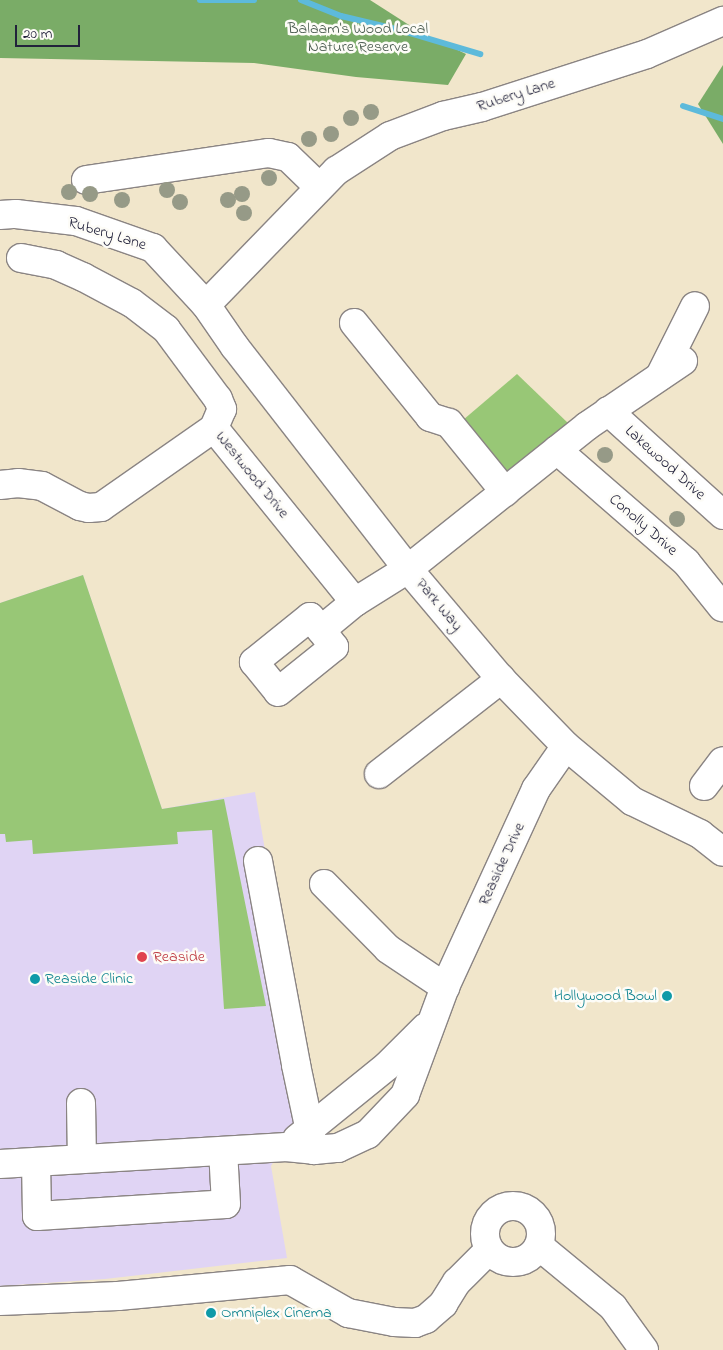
<!DOCTYPE html>
<html>
<head>
<meta charset="utf-8">
<style>
  body { margin:0 }
  #map { position:relative; width:723px; height:1350px; overflow:hidden; background:#f1e6cb; font-family:"Indie Flower",sans-serif }
  div>[style] { position:absolute }
  .built>* { inset:0; background:#e0d4f4 }
  .green>* { inset:0; background:#98c776 }
  .forest>* { inset:0; background:#7aac67 }
  .stream>* { height:6px; margin:-3px; padding:0 3px; transform-origin:3px; border-radius:3px; background:#5dbadb }
  .roads { filter:drop-shadow(1px 0 #8a8483) drop-shadow(-1px 0 #8a8483) drop-shadow(0 1px #8a8483) drop-shadow(0 -1px #8a8483) }
  .minor>* { height:28px; margin:-14px; padding:0 14px; transform-origin:14px; border-radius:14px; background:#fff }
  .minor>.ring { margin:-14px; padding:0; box-sizing:content-box; background:none; border:28px solid #fff; border-radius:50% }
  .trees>* { width:16px; height:16px; margin:-8px; border-radius:50%; background:#969a87 }
  .dots>* { width:14px; height:14px; translate:-50% -50%; box-sizing:border-box; border:2px solid #fdfcf7; border-radius:50% }
  span { translate:-50% -50%; white-space:nowrap; text-align:center; line-height:1.15; -webkit-text-stroke:5px #fdfcf7; paint-order:stroke }
  .park-label { font-size:16px; color:#4b5c50 }
  .street-label { font-size:16px; color:#22223b }
  .health-label { font-size:16px; color:#be3a42 }
  .left { translate:0 -50%; text-align:left }
  .culture-label { font-size:16px; color:#0d838f }
  .right { translate:-100% -50%; text-align:right }
  .scale { position:absolute; left:15px; top:25px; width:65px; height:22px; box-sizing:border-box; border:2px solid #22223b; border-top:0; padding-left:6px; font-size:15px; line-height:18px; white-space:nowrap; color:#22223b; -webkit-text-stroke:4px #fdfcf7; paint-order:stroke }
</style>
</head>
<body>
<div id="map">
  <div class="built">
    <div style="clip-path:polygon(83px 575px,162px 809px,255px 792px,309px 1104px,271px 1166px,287px 1258px,105px 1279px,0 1286px,0 603px)"></div>
  </div>
  <div class="green">
    <div style="clip-path:polygon(517px 374px,569px 424px,505px 475px,463px 420px)"></div>
    <div style="clip-path:polygon(83px 575px,162px 809px,224px 799px,266px 1006px,224px 1009px,212px 830px,177px 832px,178px 844px,33px 854px,32px 840px,6px 842px,5px 834px,0 834px,0 603px)"></div>
  </div>
  <div class="forest">
    <div style="clip-path:polygon(0 0,370px 0,420px 32px,466px 54px,448px 85px,356px 77px,254px 63px,0 58px)"></div>
    <div style="clip-path:polygon(723px 65px,723px 144px,698px 104px)"></div>
  </div>
  <div class="stream">
    <div style="left:200px;top:0;width:54px"></div>
    <div style="left:301px;top:0;width:43px;rotate:21.8deg"></div>
    <div style="left:341px;top:16px;width:57px;rotate:13.3deg"></div>
    <div style="left:396px;top:29px;width:88px;rotate:16.6deg"></div>
    <div style="left:683px;top:106px;width:42px;rotate:18deg"></div>
  </div>
  <div class="roads">
    <div class="minor">
      <div style="left:86px;top:180px;width:185px;rotate:-8.4deg"></div>
      <div style="left:269px;top:153px;width:19px;rotate:12deg"></div>
      <div style="left:288px;top:157px;width:43px;rotate:44.1deg"></div>
      <div style="left:0;top:215px;width:16px;rotate:-4deg"></div>
      <div style="left:16px;top:214px;width:60px;rotate:6.7deg"></div>
      <div style="left:76px;top:221px;width:82px;rotate:19.3deg"></div>
      <div style="left:153px;top:248px;width:78px;rotate:47.1deg"></div>
      <div style="left:206px;top:305px;width:51px;rotate:55.4deg"></div>
      <div style="left:235px;top:347px;width:281px;rotate:52.1deg"></div>
      <div style="left:408px;top:569px;width:144px;rotate:49.8deg"></div>
      <div style="left:501px;top:679px;width:93px;rotate:45.9deg"></div>
      <div style="left:566px;top:746px;width:86px;rotate:39.8deg"></div>
      <div style="left:632px;top:801px;width:76px;rotate:25.9deg"></div>
      <div style="left:700px;top:834px;width:29px;rotate:38deg"></div>
      <div style="left:21px;top:258px;width:36px;rotate:11deg"></div>
      <div style="left:56px;top:265px;width:30px;rotate:24deg"></div>
      <div style="left:83px;top:277px;width:55px;rotate:28deg"></div>
      <div style="left:132px;top:303px;width:43px;rotate:37.4deg"></div>
      <div style="left:166px;top:329px;width:87px;rotate:53.4deg"></div>
      <div style="left:218px;top:399px;width:11px;rotate:68deg"></div>
      <div style="left:222px;top:409px;width:21px;rotate:113deg"></div>
      <div style="left:214px;top:428px;width:224px;rotate:51deg"></div>
      <div style="left:355px;top:602px;width:62px;rotate:-31.9deg"></div>
      <div style="left:408px;top:569px;width:229px;rotate:-38.6deg"></div>
      <div style="left:587px;top:426px;width:116px;rotate:-34.1deg"></div>
      <div style="left:206px;top:305px;width:187px;rotate:-45.9deg"></div>
      <div style="left:336px;top:171px;width:64px;rotate:-32.9deg"></div>
      <div style="left:390px;top:136px;width:57px;rotate:-20.7deg"></div>
      <div style="left:443px;top:116px;width:40px;rotate:-13deg"></div>
      <div style="left:482px;top:107px;width:173px;rotate:-17.8deg"></div>
      <div style="left:647px;top:54px;width:83px;rotate:-23.5deg"></div>
      <div style="left:354px;top:323px;width:121px;rotate:51deg"></div>
      <div style="left:430px;top:417px;width:20px;rotate:18deg"></div>
      <div style="left:449px;top:423px;width:89px;rotate:50.9deg"></div>
      <div style="left:660px;top:376px;width:78px;rotate:-63.4deg"></div>
      <div style="left:608px;top:411px;width:155px;rotate:42.1deg"></div>
      <div style="left:557px;top:450px;width:171px;rotate:41deg"></div>
      <div style="left:686px;top:562px;width:58px;rotate:51.3deg"></div>
      <div style="left:0;top:485px;width:18px;rotate:-6deg"></div>
      <div style="left:18px;top:483px;width:24px;rotate:7deg"></div>
      <div style="left:42px;top:486px;width:43px;rotate:27.8deg"></div>
      <div style="left:80px;top:506px;width:9px;rotate:13deg"></div>
      <div style="left:89px;top:508px;width:12px;rotate:-5deg"></div>
      <div style="left:101px;top:507px;width:138px;rotate:-35deg"></div>
      <div style="left:321px;top:630px;width:17px;rotate:-130deg"></div>
      <div style="left:310px;top:617px;width:72px;rotate:141.2deg"></div>
      <div style="left:254px;top:662px;width:38px;rotate:51deg"></div>
      <div style="left:278px;top:692px;width:72px;rotate:-38.8deg"></div>
      <div style="left:334px;top:647px;width:21px;rotate:-127deg"></div>
      <div style="left:321px;top:630px;width:44px;rotate:-39.5deg"></div>
      <div style="left:379px;top:774px;width:155px;rotate:-37.9deg"></div>
      <div style="left:704px;top:786px;width:31px;rotate:-53deg"></div>
      <div style="left:258px;top:861px;width:208px;rotate:79.4deg"></div>
      <div style="left:296px;top:1065px;width:87px;rotate:78deg"></div>
      <div style="left:324px;top:884px;width:91px;rotate:45.4deg"></div>
      <div style="left:388px;top:949px;width:69px;rotate:33.7deg"></div>
      <div style="left:81px;top:1103px;width:56px;rotate:89deg"></div>
      <div style="left:297px;top:1139px;width:116px;rotate:-39deg"></div>
      <div style="left:387px;top:1066px;width:54px;rotate:-45deg"></div>
      <div style="left:36px;top:1162px;width:54px;rotate:88.9deg"></div>
      <div style="left:37px;top:1216px;width:189px;rotate:-3.6deg"></div>
      <div style="left:226px;top:1204px;width:53px;rotate:-93.2deg"></div>
      <div style="left:0;top:1164px;width:287px;rotate:-3.4deg"></div>
      <div style="left:286px;top:1147px;width:28px;rotate:6deg"></div>
      <div style="left:314px;top:1150px;width:24px;rotate:-5deg"></div>
      <div style="left:338px;top:1148px;width:33px;rotate:-25deg"></div>
      <div style="left:368px;top:1134px;width:54px;rotate:-46.5deg"></div>
      <div style="left:405px;top:1095px;width:115px;rotate:-69.7deg"></div>
      <div style="left:445px;top:987px;width:218px;rotate:-65.3deg"></div>
      <div style="left:536px;top:789px;width:52px;rotate:-55.1deg"></div>
      <div class="ring" style="left:485px;top:1206px;width:28px;height:28px"></div>
      <div style="left:539px;top:1246px;width:96px;rotate:39.5deg"></div>
      <div style="left:613px;top:1307px;width:53px;rotate:54.2deg"></div>
      <div style="left:0;top:1301px;width:118px;rotate:-2.4deg"></div>
      <div style="left:118px;top:1296px;width:173px;rotate:-5.3deg"></div>
      <div style="left:290px;top:1280px;width:67px;rotate:29.6deg"></div>
      <div style="left:348px;top:1313px;width:47px;rotate:11.1deg"></div>
      <div style="left:394px;top:1322px;width:21px;rotate:3deg"></div>
      <div style="left:415px;top:1323px;width:12px;rotate:-20deg"></div>
      <div style="left:426px;top:1319px;width:23px;rotate:-41deg"></div>
      <div style="left:443px;top:1304px;width:26px;rotate:-58deg"></div>
      <div style="left:457px;top:1282px;width:45px;rotate:-45deg"></div>
    </div>
  </div>
  <div class="trees">
    <div style="left:371px;top:112px"></div>
    <div style="left:351px;top:118px"></div>
    <div style="left:331px;top:134px"></div>
    <div style="left:309px;top:139px"></div>
    <div style="left:269px;top:178px"></div>
    <div style="left:167px;top:190px"></div>
    <div style="left:69px;top:192px"></div>
    <div style="left:90px;top:194px"></div>
    <div style="left:242px;top:194px"></div>
    <div style="left:122px;top:200px"></div>
    <div style="left:228px;top:200px"></div>
    <div style="left:180px;top:202px"></div>
    <div style="left:244px;top:213px"></div>
    <div style="left:605px;top:455px"></div>
    <div style="left:677px;top:519px"></div>
  </div>
  <div class="dots">
    <div style="left:142px;top:957px;background:#e0444e"></div>
    <div style="left:35px;top:979px;background:#0f9aa8"></div>
    <div style="left:667px;top:996px;background:#0f9aa8"></div>
    <div style="left:211px;top:1313px;background:#0f9aa8"></div>
  </div>
  <div class="park-label">
    <span style="left:358px;top:38px">Balaam's Wood Local<br>Nature Reserve</span>
  </div>
  <div class="street-label">
    <span style="left:516px;top:95px;rotate:-17deg">Rubery Lane</span>
    <span style="left:107px;top:234px;rotate:17deg">Rubery Lane</span>
    <span style="left:665px;top:463px;rotate:42deg">Lakewood Drive</span>
    <span style="left:252px;top:475px;rotate:51deg">Westwood Drive</span>
    <span style="left:643px;top:525px;rotate:41deg">Conolly Drive</span>
    <span style="left:439px;top:605px;rotate:50deg">Park Way</span>
    <span style="left:502px;top:864px;rotate:-65deg">Reaside Drive</span>
  </div>
  <div class="health-label">
    <span class="left" style="left:153px;top:957px">Reaside</span>
  </div>
  <div class="culture-label">
    <span class="left" style="left:45px;top:979px">Reaside Clinic</span>
    <span class="right" style="left:657px;top:996px">Hollywood Bowl</span>
    <span class="left" style="left:221px;top:1313px">Omniplex Cinema</span>
  </div>
  <div class="scale">20 m</div>
</div>
</body>
</html>
